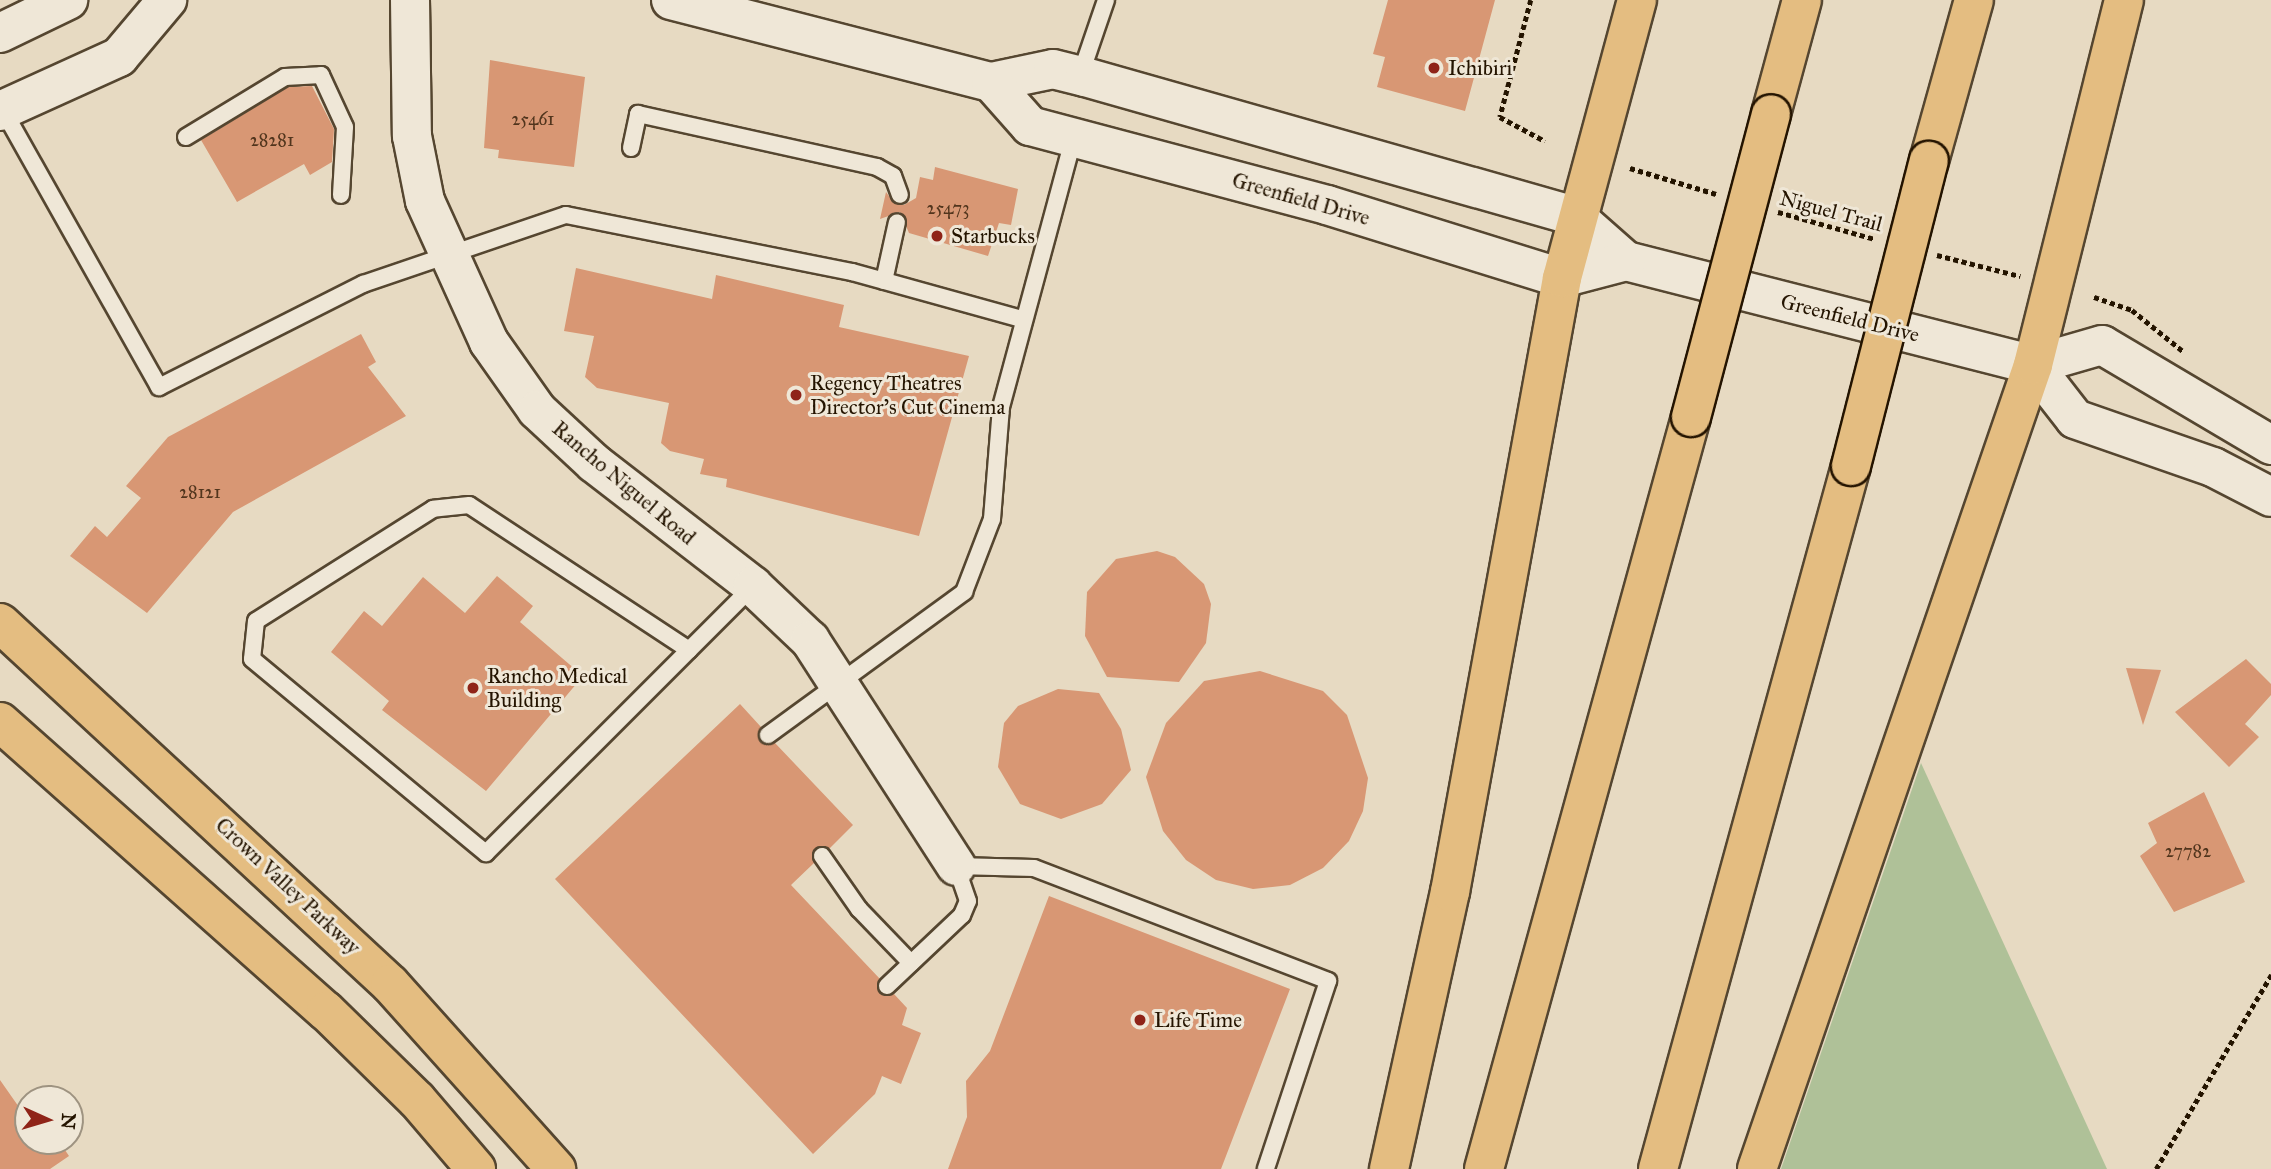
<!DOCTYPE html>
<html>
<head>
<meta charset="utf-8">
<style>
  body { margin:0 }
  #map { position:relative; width:2271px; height:1169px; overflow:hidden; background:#e7dac2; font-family:"IM FELL Great Primer",serif }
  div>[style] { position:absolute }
  .green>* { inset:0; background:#afc198 }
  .building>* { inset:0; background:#d89774 }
  .path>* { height:4.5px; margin-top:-2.25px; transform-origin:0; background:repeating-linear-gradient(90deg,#241400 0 5px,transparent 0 8.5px) }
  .roads { filter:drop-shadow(2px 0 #554630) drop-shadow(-2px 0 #554630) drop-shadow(0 2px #554630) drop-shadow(0 -2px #554630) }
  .service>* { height:16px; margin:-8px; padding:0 8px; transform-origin:8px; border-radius:8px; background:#efe7d7 }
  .tertiary>* { height:38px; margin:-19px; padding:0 19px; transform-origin:19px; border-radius:19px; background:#efe7d7 }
  .secondary>* { height:38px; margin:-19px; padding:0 19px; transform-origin:19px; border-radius:19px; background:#efe7d7 }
  .primary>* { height:38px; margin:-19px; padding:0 19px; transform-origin:19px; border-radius:19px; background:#e4bd81 }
  .motorway>* { height:38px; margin:-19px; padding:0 19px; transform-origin:19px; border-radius:19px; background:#e4bd81 }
  .bridges { filter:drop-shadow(2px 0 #241400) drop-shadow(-2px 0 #241400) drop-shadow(0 2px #241400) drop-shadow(0 -2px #241400) }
  .motorway-bridge>* { height:38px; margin:-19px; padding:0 19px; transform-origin:19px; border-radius:19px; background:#e4bd81 }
  .dots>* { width:19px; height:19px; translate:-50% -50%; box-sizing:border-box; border:4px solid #efe7d7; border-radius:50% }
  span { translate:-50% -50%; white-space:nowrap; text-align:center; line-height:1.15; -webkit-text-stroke:6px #efe7d7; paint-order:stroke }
  .number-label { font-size:18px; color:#51351d }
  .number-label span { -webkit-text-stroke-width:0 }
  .poi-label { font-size:21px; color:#241400 }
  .left { translate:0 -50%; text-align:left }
  .street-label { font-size:21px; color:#241400 }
  .north { position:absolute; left:14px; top:1085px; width:70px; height:70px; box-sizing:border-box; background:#efe7d7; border:2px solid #9e9381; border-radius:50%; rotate:94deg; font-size:19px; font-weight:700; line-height:28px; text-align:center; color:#241400 }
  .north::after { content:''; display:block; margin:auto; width:24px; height:32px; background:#8f2418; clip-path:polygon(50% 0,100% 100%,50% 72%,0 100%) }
</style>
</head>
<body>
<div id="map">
  <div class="green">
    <div style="clip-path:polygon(1921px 763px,2107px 1169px,1781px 1169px)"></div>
  </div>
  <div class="building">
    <div style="clip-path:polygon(1388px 0,1495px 0,1465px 111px,1377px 87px,1385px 57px,1373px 54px)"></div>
    <div style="clip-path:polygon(490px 60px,585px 77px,574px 167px,498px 158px,499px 150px,484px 148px)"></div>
    <div style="clip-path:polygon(312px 86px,334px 129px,332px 162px,310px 175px,304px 164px,237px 202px,201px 140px,288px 87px)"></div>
    <div style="clip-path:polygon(935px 167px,1018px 189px,1011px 225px,999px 223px,988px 256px,909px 233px,900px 212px,880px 219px,886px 192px,894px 203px,904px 205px,916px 198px,920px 177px,933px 180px)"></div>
    <div style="clip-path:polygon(576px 268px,712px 299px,716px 275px,844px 305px,839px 327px,969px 356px,919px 536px,726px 487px,727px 479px,700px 474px,704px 459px,670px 451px,661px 443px,669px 403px,597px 388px,585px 377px,594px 336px,564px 331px)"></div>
    <div style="clip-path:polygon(361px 334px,376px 362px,368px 367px,406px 416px,233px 512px,147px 613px,70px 556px,95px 526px,107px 537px,141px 498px,126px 486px,168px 437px)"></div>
    <div style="clip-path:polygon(1157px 551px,1175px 557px,1204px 584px,1211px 604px,1206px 643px,1179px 682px,1107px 677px,1085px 636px,1087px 592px,1116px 559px)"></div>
    <div style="clip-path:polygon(497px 576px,533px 606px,520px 622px,583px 676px,486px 791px,382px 710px,389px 701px,331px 652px,364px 611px,382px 626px,423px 577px,465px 613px)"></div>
    <div style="clip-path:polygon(2246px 659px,2271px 684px,2271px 695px,2245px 724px,2259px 737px,2229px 767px,2175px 712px)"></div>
    <div style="clip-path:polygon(2126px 668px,2161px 670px,2143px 725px)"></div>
    <div style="clip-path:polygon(1260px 671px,1323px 691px,1347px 715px,1368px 778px,1363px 811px,1349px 841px,1323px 868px,1290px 885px,1253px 889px,1216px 880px,1186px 860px,1163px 831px,1146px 777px,1166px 723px,1204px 681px)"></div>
    <div style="clip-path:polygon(1058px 689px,1099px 693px,1121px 729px,1131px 770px,1102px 804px,1061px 819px,1020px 804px,998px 767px,1004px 723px,1018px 706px)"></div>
    <div style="clip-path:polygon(740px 704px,761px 727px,760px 742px,775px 743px,853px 825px,829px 849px,815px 848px,814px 863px,791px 885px,880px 979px,879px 993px,894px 994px,907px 1008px,902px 1025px,921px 1033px,901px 1084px,882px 1076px,875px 1094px,813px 1154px,555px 879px)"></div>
    <div style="clip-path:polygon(2204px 792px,2245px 882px,2174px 912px,2140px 856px,2157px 843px,2148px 823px)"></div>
    <div style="clip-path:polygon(1049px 896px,1290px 989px,1221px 1169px,948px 1169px,967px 1117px,966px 1081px,990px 1051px)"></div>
    <div style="clip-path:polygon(0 1080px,28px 1120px,28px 1141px,59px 1141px,69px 1156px,50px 1169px,0 1169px)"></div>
  </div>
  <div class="path">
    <div style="left:1531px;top:0;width:121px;rotate:104.8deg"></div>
    <div style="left:1500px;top:117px;width:51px;rotate:28.1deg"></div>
    <div style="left:1630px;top:168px;width:90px;rotate:16.8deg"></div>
    <div style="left:1778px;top:212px;width:101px;rotate:15.6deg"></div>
    <div style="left:1937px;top:255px;width:86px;rotate:14.2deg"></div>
    <div style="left:2094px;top:297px;width:40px;rotate:18.9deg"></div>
    <div style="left:2132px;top:310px;width:67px;rotate:38.9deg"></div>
    <div style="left:2156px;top:1169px;width:226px;rotate:-59.3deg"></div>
  </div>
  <div class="roads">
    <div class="service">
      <div style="left:1080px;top:76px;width:80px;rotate:-71.1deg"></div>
      <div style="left:3px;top:110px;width:318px;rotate:60.6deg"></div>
      <div style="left:159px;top:387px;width:229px;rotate:-26.8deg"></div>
      <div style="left:363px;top:284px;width:214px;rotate:-18.8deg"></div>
      <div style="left:566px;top:215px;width:292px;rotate:11.3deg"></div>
      <div style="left:852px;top:272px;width:176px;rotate:15.5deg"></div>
      <div style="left:186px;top:137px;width:116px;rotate:-31.2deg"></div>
      <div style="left:285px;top:77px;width:36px;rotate:-3deg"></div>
      <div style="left:321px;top:75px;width:57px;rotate:65.2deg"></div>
      <div style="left:345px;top:127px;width:68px;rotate:93.4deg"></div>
      <div style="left:631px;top:148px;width:35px;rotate:-78deg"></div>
      <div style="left:638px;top:114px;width:245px;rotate:12.5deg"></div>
      <div style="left:877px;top:167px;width:18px;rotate:29deg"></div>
      <div style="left:893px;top:176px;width:20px;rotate:70deg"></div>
      <div style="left:884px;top:281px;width:60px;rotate:-77.6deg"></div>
      <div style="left:689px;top:650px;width:263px;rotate:-146.6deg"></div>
      <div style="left:469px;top:505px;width:36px;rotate:174deg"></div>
      <div style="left:433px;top:509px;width:209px;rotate:147.7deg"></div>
      <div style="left:256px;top:621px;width:38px;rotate:96deg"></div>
      <div style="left:252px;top:659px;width:304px;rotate:39.7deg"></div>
      <div style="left:486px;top:853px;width:378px;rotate:-45deg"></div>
      <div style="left:768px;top:735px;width:243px;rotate:-36.1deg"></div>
      <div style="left:964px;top:592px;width:78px;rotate:-69deg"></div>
      <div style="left:992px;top:519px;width:112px;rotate:-85.4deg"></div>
      <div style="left:1001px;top:407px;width:281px;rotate:-74.9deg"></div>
      <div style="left:822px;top:856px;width:65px;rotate:55.1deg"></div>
      <div style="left:859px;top:909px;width:75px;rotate:46.1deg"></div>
      <div style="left:887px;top:986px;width:103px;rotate:-43.4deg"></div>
      <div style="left:962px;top:915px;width:15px;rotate:-67deg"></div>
      <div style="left:968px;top:901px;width:37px;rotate:-109deg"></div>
      <div style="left:956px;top:866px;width:78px;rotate:1.5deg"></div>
      <div style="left:1034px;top:868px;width:315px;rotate:21deg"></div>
      <div style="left:1328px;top:981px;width:198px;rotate:108.3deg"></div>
    </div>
    <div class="tertiary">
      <div style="left:410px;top:0;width:136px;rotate:89.2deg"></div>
      <div style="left:412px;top:136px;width:66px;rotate:78.7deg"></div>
      <div style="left:425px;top:201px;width:155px;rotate:65.6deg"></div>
      <div style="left:489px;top:342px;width:83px;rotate:54.8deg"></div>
      <div style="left:537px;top:410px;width:78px;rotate:42.9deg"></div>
      <div style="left:594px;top:463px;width:201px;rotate:37.7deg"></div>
      <div style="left:753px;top:586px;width:79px;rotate:43.5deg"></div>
      <div style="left:810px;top:640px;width:269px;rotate:57.1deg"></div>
      <div style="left:2271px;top:445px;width:196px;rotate:-149.4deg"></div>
      <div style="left:2102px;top:345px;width:72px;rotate:163.8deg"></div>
      <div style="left:2033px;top:365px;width:68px;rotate:52.1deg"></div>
      <div style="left:2075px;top:419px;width:146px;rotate:19.2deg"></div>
      <div style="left:2213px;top:467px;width:65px;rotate:27.3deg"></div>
    </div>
    <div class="secondary">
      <div style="left:671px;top:0;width:330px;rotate:14.4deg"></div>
      <div style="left:991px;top:82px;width:63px;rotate:-11.8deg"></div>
      <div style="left:1053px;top:69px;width:33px;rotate:14deg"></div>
      <div style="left:1085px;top:77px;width:509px;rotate:15.84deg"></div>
      <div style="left:1575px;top:216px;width:68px;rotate:41.4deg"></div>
      <div style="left:1626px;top:261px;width:420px;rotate:14.3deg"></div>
      <div style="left:0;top:33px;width:76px;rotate:-25.9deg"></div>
      <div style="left:991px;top:82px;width:59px;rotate:48.4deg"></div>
      <div style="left:1030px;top:126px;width:307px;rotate:14.9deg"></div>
      <div style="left:1327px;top:205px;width:246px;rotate:17.3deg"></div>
      <div style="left:1562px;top:278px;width:66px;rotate:-14.9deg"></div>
      <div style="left:0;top:111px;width:131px;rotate:-24.4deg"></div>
      <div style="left:119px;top:57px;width:75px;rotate:-49.9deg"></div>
    </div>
    <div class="primary">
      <div style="left:0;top:623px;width:531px;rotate:42.79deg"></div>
      <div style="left:390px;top:984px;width:249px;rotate:48.1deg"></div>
      <div style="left:0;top:722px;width:436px;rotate:41.6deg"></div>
      <div style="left:326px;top:1011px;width:127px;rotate:44.4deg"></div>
      <div style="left:417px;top:1100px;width:91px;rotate:49.5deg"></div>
    </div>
    <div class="motorway">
      <div style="left:1771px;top:114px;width:118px;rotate:-74.8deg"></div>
      <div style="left:1929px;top:161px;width:167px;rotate:-74.4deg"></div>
      <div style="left:1389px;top:1169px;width:284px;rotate:-77.6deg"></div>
      <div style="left:1450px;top:892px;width:624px;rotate:-79.66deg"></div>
      <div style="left:1562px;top:278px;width:288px;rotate:-74.9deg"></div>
      <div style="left:1484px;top:1169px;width:780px;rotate:-74.61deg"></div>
      <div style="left:1658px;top:1169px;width:729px;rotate:-74.65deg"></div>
      <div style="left:1757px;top:1169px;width:850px;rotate:-71.05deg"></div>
      <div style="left:2033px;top:365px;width:376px;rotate:-76deg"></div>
    </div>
  </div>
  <div class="bridges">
    <div class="motorway-bridge">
      <div style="left:1691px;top:417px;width:313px;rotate:-75.2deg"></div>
      <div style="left:1851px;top:466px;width:315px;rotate:-75.7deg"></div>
    </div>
  </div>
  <div class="dots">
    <div style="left:1434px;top:68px;background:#8f2418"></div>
    <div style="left:937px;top:236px;background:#8f2418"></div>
    <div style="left:796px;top:395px;background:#8f2418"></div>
    <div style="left:473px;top:688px;background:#8f2418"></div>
    <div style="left:1140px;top:1020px;background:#8f2418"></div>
  </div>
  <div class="number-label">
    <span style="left:533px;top:119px">25461</span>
    <span style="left:272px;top:140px">28281</span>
    <span style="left:948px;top:208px">25473</span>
    <span style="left:200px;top:492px">28121</span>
    <span style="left:2188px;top:851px">27782</span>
  </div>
  <div class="poi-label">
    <span class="left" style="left:1448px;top:68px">Ichibiri</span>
    <span class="left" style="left:951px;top:236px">Starbucks</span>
    <span class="left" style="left:810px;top:395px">Regency Theatres<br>Director's Cut Cinema</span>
    <span class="left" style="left:487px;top:688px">Rancho Medical<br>Building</span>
    <span class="left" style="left:1154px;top:1020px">Life Time</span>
  </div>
  <div class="street-label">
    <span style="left:1301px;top:199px;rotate:16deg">Greenfield Drive</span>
    <span style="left:1831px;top:211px;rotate:15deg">Niguel Trail</span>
    <span style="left:1850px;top:318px;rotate:14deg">Greenfield Drive</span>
    <span style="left:624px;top:483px;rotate:40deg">Rancho Niguel Road</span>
    <span style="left:288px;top:886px;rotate:43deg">Crown Valley Parkway</span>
  </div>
  <div class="north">N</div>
</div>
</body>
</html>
